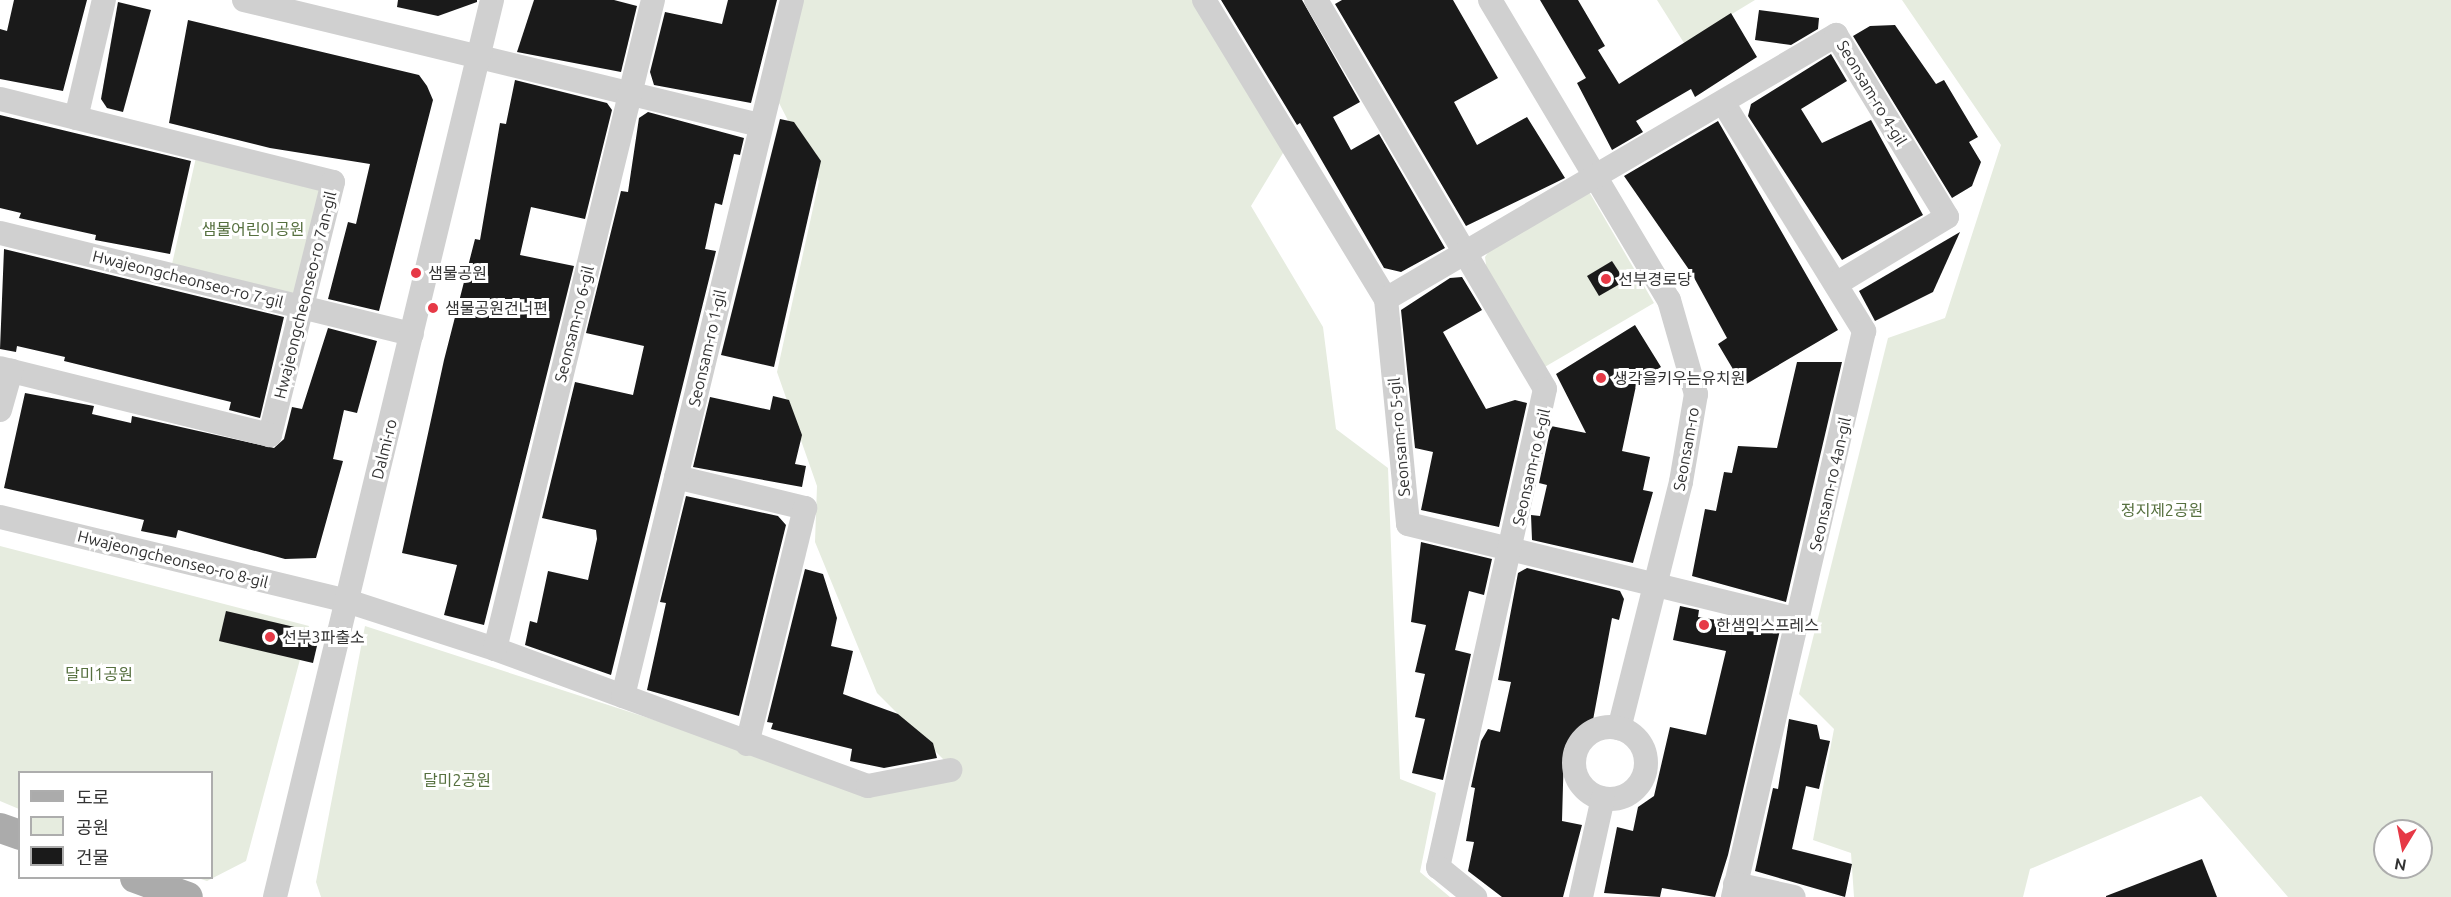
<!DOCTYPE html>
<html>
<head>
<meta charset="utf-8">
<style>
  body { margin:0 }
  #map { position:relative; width:2451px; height:897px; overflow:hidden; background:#fff; font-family:Ubuntu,"Noto Sans KR",sans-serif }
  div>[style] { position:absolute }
  .green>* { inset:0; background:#e6ecdf }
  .building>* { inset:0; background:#1a1a1a }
  .minor>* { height:24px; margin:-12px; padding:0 12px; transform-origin:12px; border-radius:12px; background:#d0d0d0 }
  .minor>.ring { margin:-12px; padding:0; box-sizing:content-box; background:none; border:24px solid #d0d0d0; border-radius:50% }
  .major>* { height:30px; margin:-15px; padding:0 15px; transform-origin:15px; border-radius:15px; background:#ababab }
  .dots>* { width:16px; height:16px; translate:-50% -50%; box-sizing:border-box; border:3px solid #fff; border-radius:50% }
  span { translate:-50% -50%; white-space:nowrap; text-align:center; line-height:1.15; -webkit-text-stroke:6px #fff; paint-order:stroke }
  .street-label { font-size:16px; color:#333 }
  .park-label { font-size:16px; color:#56703f }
  .poi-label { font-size:16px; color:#333 }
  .left { translate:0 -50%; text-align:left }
  .legend { position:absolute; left:18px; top:771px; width:195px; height:108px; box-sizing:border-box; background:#fff; border:2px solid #adadad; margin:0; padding:8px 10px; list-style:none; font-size:18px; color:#333 }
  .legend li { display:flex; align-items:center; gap:12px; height:30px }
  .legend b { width:30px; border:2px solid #adadad }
  .north { position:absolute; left:2373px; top:819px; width:60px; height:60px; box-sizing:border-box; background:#fff; border:2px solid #adadad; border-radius:50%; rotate:190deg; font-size:16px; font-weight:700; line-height:24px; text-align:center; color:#333 }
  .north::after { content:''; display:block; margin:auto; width:21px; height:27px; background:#e63946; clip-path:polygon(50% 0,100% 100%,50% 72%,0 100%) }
</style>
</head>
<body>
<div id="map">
  <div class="green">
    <div style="clip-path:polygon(802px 0,1193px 0,1286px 148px,1251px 206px,1323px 327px,1336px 429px,1388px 468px,1400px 779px,1436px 793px,1420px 872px,1450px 897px,321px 897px,316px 882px,365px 626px,870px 790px,956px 772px,877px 693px,815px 542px,817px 486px,777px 372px,819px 181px,778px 101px)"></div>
    <div style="clip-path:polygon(1657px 0,1755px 0,1684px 43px)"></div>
    <div style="clip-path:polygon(evenodd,1902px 0,2451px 0,2451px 897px,2288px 897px,2201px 796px,2030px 869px,2023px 897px,1854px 897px,1851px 853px,1813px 840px,1834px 729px,1799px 694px,1888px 338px,1945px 318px,2001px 145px,1902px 0,2385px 831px,2421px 831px,2421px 867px,2385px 867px,2385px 831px)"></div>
    <div style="clip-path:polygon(197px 153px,328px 184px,300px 303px,170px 273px)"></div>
    <div style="clip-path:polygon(1588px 190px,1654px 303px,1543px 368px,1487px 272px,1485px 257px,1493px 245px)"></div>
    <div style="clip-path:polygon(0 546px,309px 626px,246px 861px,207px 881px,198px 878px,212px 878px,212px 772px,20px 772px,19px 809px,0 801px)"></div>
  </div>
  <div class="building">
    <div style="clip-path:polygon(14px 0,87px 0,63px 91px,0 79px,0 29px,7px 31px)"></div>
    <div style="clip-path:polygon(398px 0,477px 0,477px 2px,438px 16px,397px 7px)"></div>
    <div style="clip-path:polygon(534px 0,614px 0,637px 6px,621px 72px,517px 52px)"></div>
    <div style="clip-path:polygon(728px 0,777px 0,751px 103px,654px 85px,650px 72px,665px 12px,722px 24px)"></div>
    <div style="clip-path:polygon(1221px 0,1302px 0,1360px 102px,1333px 117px,1351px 150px,1379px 134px,1445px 248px,1401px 272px,1384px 268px,1300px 123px,1297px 125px)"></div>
    <div style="clip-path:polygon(1342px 0,1453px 0,1498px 78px,1454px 102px,1477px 145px,1527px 117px,1565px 178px,1466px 226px,1335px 4px)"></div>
    <div style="clip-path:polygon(1540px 0,1578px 0,1605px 46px,1598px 50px,1619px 84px,1731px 13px,1757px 57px,1695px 97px,1691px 89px,1636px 121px,1643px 132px,1612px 150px,1577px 83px,1586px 78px)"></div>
    <div style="clip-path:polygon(118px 2px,151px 10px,123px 112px,107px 108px,101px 99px)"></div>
    <div style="clip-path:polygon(1759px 10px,1819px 18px,1818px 29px,1791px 45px,1755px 40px)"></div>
    <div style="clip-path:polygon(188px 20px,419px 75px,427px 86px,433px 100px,379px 311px,328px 299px,348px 222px,356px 224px,370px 164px,270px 148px,169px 123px)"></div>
    <div style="clip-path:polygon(1895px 25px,1936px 84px,1944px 80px,1978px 137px,1969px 142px,1981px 162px,1972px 186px,1952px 198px,1853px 36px,1870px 26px)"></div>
    <div style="clip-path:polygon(1831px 54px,1847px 81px,1801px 109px,1822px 143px,1871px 120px,1923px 215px,1842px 260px,1748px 116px,1751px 104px)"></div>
    <div style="clip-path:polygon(515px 80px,607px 103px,612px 110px,585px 219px,531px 207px,520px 255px,574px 266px,484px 625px,444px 615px,457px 565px,402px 553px,444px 360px,475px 239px,480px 240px,500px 123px,506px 124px)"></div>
    <div style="clip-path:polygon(648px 112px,744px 138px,740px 155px,734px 154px,722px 205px,715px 203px,705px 249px,716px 251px,611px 675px,525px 645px,530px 621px,537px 623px,548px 571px,588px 580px,597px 539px,596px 530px,542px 518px,575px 382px,633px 395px,644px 346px,586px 333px,621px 191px,628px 192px,639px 118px)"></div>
    <div style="clip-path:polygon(0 115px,191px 161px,170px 254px,95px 240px,96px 235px,19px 218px,21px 213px,0 208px)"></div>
    <div style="clip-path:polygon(780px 119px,794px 122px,821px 161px,774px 367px,721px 355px)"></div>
    <div style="clip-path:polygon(1718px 121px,1838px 330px,1743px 386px,1718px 344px,1727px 338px,1692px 274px,1624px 176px)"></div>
    <div style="clip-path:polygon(1960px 232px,1933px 292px,1875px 321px,1859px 291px)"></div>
    <div style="clip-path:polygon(4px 249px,284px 317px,260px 418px,229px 410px,231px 402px,64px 361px,65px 357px,17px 346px,16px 352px,0 349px)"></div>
    <div style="clip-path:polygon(1612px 261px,1625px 281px,1599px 296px,1587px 276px)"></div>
    <div style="clip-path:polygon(1462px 277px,1482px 310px,1443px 332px,1486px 409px,1515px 400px,1527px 403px,1499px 527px,1421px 510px,1433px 452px,1415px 448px,1401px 310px,1450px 278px)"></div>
    <div style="clip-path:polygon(1635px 325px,1661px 367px,1637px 381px,1622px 451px,1650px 457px,1643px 490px,1653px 492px,1633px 563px,1532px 540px,1531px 515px,1540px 516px,1547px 485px,1539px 483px,1551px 426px,1586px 433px,1556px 374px)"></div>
    <div style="clip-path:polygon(328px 328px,377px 341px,357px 413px,344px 410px,333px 459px,343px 461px,316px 558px,285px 559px,178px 530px,176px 538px,141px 531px,144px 520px,4px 488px,25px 393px,94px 406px,92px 414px,131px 423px,132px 416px,274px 448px,284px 439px,292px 407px,302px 409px)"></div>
    <div style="clip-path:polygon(1797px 362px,1842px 362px,1786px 602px,1692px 576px,1705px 509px,1716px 511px,1724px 472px,1732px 473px,1738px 446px,1777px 448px)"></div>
    <div style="clip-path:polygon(773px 396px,789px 400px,802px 435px,795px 464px,806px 466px,802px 487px,693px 467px,710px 397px,770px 410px)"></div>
    <div style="clip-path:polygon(686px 496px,778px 516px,786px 525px,739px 716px,647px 690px,666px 603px,660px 602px)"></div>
    <div style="clip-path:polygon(1421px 542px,1492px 559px,1484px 595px,1469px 591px,1455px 650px,1471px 654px,1443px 780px,1412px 773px,1425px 719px,1415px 717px,1425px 674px,1415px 672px,1426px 625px,1411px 622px)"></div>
    <div style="clip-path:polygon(1527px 568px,1620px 591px,1624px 599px,1619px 620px,1612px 618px,1593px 720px,1564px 749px,1562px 821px,1582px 825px,1563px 897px,1502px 897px,1468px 871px,1474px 842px,1466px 841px,1475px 788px,1471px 787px,1481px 741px,1488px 729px,1500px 732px,1511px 682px,1498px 680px,1518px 573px)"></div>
    <div style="clip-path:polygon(805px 569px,823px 574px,837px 618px,831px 646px,853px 651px,843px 694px,898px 714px,933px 743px,937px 758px,884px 768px,850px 761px,852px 749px,771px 729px,773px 723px,767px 722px)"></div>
    <div style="clip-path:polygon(1680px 606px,1699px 610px,1698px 617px,1780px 630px,1728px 855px,1715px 897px,1662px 888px,1660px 897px,1604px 893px,1617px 827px,1633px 831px,1638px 807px,1654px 796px,1670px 727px,1706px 735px,1726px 651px,1673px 640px)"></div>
    <div style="clip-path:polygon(226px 611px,320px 633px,313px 663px,219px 641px)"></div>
    <div style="clip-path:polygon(1789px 719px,1817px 725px,1820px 739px,1830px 741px,1819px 789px,1806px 786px,1792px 849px,1852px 864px,1845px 897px,1755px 871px,1773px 788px,1778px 789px)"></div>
    <div style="clip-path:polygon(2202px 859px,2217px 897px,2106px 897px,2106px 896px)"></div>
  </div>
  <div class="minor">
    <div style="left:244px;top:0;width:531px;rotate:13.62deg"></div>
    <div style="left:1204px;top:0;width:350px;rotate:58.7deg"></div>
    <div style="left:1386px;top:299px;width:226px;rotate:84.4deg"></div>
    <div style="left:1408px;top:524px;width:403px;rotate:13.8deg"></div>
    <div style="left:1316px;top:0;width:451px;rotate:59.5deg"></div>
    <div style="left:1545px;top:389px;width:490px;rotate:102.6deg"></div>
    <div style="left:1438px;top:867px;width:48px;rotate:39deg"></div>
    <div style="left:1490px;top:0;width:349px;rotate:59.2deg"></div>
    <div style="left:1669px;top:300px;width:98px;rotate:74deg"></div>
    <div style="left:1696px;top:394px;width:89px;rotate:99.7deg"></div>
    <div style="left:1681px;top:482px;width:254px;rotate:104.1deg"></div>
    <div style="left:0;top:99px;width:343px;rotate:14deg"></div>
    <div style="left:333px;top:182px;width:261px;rotate:104deg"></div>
    <div style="left:270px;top:435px;width:278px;rotate:-166.1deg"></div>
    <div style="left:1724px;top:104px;width:267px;rotate:58.3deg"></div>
    <div style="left:1864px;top:331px;width:581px;rotate:103.03deg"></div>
    <div style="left:76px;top:118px;width:121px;rotate:-76.7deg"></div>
    <div style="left:0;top:233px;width:424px;rotate:13.8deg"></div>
    <div style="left:1386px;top:299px;width:522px;rotate:-30.4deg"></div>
    <div style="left:1836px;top:35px;width:213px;rotate:58.6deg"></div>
    <div style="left:1947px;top:217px;width:130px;rotate:148.9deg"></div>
    <div style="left:0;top:410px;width:41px;rotate:-74.2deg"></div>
    <div style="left:676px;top:477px;width:133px;rotate:13.5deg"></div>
    <div style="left:805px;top:508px;width:243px;rotate:103.8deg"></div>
    <div style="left:0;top:517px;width:357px;rotate:13.6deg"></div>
    <div style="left:347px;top:601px;width:156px;rotate:18deg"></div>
    <div style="left:495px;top:649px;width:397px;rotate:20.2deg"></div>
    <div style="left:868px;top:786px;width:84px;rotate:-11deg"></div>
    <div style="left:495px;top:649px;width:668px;rotate:-76.32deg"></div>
    <div style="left:623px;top:696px;width:716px;rotate:-76.35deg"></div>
    <div class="ring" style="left:1574px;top:727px;width:48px;height:48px"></div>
    <div style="left:1735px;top:884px;width:60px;rotate:12.4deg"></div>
    <div style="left:275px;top:897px;width:923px;rotate:-76.4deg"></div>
    <div style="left:1581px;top:897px;width:101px;rotate:-77.5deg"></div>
  </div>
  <div class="major">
    <div style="left:0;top:828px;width:21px;rotate:19deg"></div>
    <div style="left:135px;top:878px;width:56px;rotate:19.7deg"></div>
  </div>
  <div class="dots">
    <div style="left:416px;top:273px;background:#e63946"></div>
    <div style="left:1606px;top:279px;background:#e63946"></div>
    <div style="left:433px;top:308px;background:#e63946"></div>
    <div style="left:1601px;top:378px;background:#e63946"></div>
    <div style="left:1704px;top:625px;background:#e63946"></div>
    <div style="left:270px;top:637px;background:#e63946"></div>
  </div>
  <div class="street-label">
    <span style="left:1872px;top:93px;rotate:59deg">Seonsam-ro 4-gil</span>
    <span style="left:188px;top:279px;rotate:14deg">Hwajeongcheonseo-ro 7-gil</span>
    <span style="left:305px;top:295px;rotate:-76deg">Hwajeongcheonseo-ro 7an-gil</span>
    <span style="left:574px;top:324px;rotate:-76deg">Seonsam-ro 6-gil</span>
    <span style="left:707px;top:348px;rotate:-77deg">Seonsam-ro 1-gil</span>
    <span style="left:1399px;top:437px;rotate:-95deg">Seonsam-ro 5-gil</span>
    <span style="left:384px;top:449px;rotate:-76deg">Dalmi-ro</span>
    <span style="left:1686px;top:449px;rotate:-80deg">Seonsam-ro</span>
    <span style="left:1531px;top:467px;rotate:-77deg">Seonsam-ro 6-gil</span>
    <span style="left:1830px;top:484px;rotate:-77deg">Seonsam-ro 4an-gil</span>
    <span style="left:173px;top:559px;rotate:14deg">Hwajeongcheonseo-ro 8-gil</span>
  </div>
  <div class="park-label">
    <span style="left:253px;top:229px">샘물어린이공원</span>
    <span style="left:2162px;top:510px">정지제2공원</span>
    <span style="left:99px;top:674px">달미1공원</span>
    <span style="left:457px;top:780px">달미2공원</span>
  </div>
  <div class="poi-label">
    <span class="left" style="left:428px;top:273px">샘물공원</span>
    <span class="left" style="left:1618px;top:279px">선부경로당</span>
    <span class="left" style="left:445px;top:308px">샘물공원건너편</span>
    <span class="left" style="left:1613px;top:378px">생각을키우는유치원</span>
    <span class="left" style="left:1716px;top:625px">한샘익스프레스</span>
    <span class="left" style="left:282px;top:637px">선부3파출소</span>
  </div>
  <ul class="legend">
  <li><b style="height:8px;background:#ababab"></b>도로</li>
  <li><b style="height:16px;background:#e6ecdf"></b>공원</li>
  <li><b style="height:16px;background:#1a1a1a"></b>건물</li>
  </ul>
  <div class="north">N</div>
</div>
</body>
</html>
